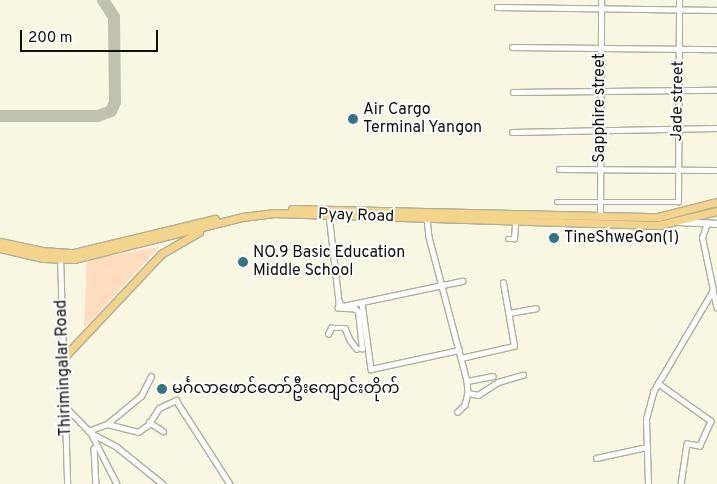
<!DOCTYPE html>
<html>
<head>
<meta charset="utf-8">
<style>
  body { margin:0 }
  #map { position:relative; width:717px; height:484px; overflow:hidden; background:#f7f7e2; font-family:Overpass,"Noto Sans Myanmar",sans-serif }
  div>[style] { position:absolute }
  .green>* { inset:0; background:#ffdcbe }
  .taxiway>* { height:12px; margin:-6px; padding:0 6px; transform-origin:6px; border-radius:6px; background:#c1c1b0 }
  .roads { filter:drop-shadow(1px 0 #afaf9b) drop-shadow(-1px 0 #afaf9b) drop-shadow(0 1px #afaf9b) drop-shadow(0 -1px #afaf9b) }
  .minor>* { height:4.5px; margin:-2.25px; padding:0 2.25px; transform-origin:2.25px; border-radius:2.25px; background:#fff }
  .tertiary>* { height:5px; margin:-2.5px; padding:0 2.5px; transform-origin:2.5px; border-radius:2.5px; background:#fff }
  .secondary>* { height:5.5px; margin:-2.75px; padding:0 2.75px; transform-origin:2.75px; border-radius:2.75px; background:#fff }
  .trunk>* { height:7px; margin:-3.5px; padding:0 3.5px; transform-origin:3.5px; border-radius:3.5px; background:#f4d48b }
  .dots>* { width:14px; height:14px; translate:-50% -50%; box-sizing:border-box; border:2px solid #fff; border-radius:50% }
  span { translate:-50% -50%; white-space:nowrap; text-align:center; line-height:1.15; -webkit-text-stroke:4px #fff; paint-order:stroke }
  .street-label { font-size:16px; color:#101009 }
  .poi-label { font-size:16px; color:#101009 }
  .left { translate:0 -50%; text-align:left }
  .scale { position:absolute; left:20px; top:30px; width:138px; height:22px; box-sizing:border-box; border:2px solid #101009; border-top:0; padding-left:6px; font-size:15px; line-height:18px; white-space:nowrap; color:#101009; -webkit-text-stroke:4px #fff; paint-order:stroke }
</style>
</head>
<body>
<div id="map">
  <div class="green">
    <div style="clip-path:polygon(159px 247px,84px 328px,87px 260px)"></div>
  </div>
  <div class="taxiway">
    <div style="left:0;top:116px;width:98px"></div>
    <div style="left:98px;top:116px;width:14px;rotate:-21deg"></div>
    <div style="left:111px;top:111px;width:10px;rotate:-66deg"></div>
    <div style="left:115px;top:102px;width:85px;rotate:-90.7deg"></div>
    <div style="left:114px;top:17px;width:20px;rotate:-123deg"></div>
  </div>
  <div class="roads">
    <div class="minor">
      <div style="left:497px;top:7px;width:220px;rotate:0.8deg"></div>
      <div style="left:512px;top:47px;width:205px;rotate:0.6deg"></div>
      <div style="left:513px;top:92px;width:204px;rotate:-0.6deg"></div>
      <div style="left:512px;top:132px;width:205px;rotate:-1.1deg"></div>
      <div style="left:559px;top:169px;width:158px;rotate:0.4deg"></div>
      <div style="left:557px;top:202px;width:121px"></div>
      <div style="left:678px;top:202px;width:202px;rotate:-89.7deg"></div>
      <div style="left:329px;top:215px;width:88px;rotate:83.4deg"></div>
      <div style="left:339px;top:302px;width:6px;rotate:45deg"></div>
      <div style="left:343px;top:306px;width:122px;rotate:-11.9deg"></div>
      <div style="left:600px;top:216px;width:216px;rotate:-89.7deg"></div>
      <div style="left:427px;top:218px;width:19px;rotate:84deg"></div>
      <div style="left:429px;top:237px;width:149px;rotate:75.2deg"></div>
      <div style="left:467px;top:381px;width:12px;rotate:85deg"></div>
      <div style="left:468px;top:393px;width:12px;rotate:104deg"></div>
      <div style="left:465px;top:405px;width:10px;rotate:135deg"></div>
      <div style="left:508px;top:239px;width:6px"></div>
      <div style="left:514px;top:239px;width:16px;rotate:-86deg"></div>
      <div style="left:713px;top:290px;width:18px;rotate:77deg"></div>
      <div style="left:362px;top:303px;width:67px;rotate:82.2deg"></div>
      <div style="left:371px;top:369px;width:90px;rotate:-12.2deg"></div>
      <div style="left:509px;top:313px;width:27px;rotate:-10deg"></div>
      <div style="left:328px;top:334px;width:7px;rotate:-63deg"></div>
      <div style="left:331px;top:328px;width:14px"></div>
      <div style="left:345px;top:328px;width:13px;rotate:67deg"></div>
      <div style="left:350px;top:340px;width:11px;rotate:52deg"></div>
      <div style="left:357px;top:349px;width:5px"></div>
      <div style="left:362px;top:349px;width:37px;rotate:-96deg"></div>
      <div style="left:358px;top:312px;width:4px;rotate:-135deg"></div>
      <div style="left:355px;top:309px;width:17px;rotate:-177deg"></div>
      <div style="left:338px;top:308px;width:6px;rotate:-81deg"></div>
      <div style="left:461px;top:358px;width:54px;rotate:-12.8deg"></div>
      <div style="left:514px;top:346px;width:64px;rotate:-99.9deg"></div>
      <div style="left:467px;top:381px;width:26px;rotate:-11deg"></div>
      <div style="left:658px;top:383px;width:65px;rotate:35.6deg"></div>
      <div style="left:711px;top:421px;width:27px;rotate:114deg"></div>
      <div style="left:700px;top:446px;width:13px;rotate:-171deg"></div>
      <div style="left:687px;top:444px;width:40px;rotate:98.5deg"></div>
      <div style="left:468px;top:393px;width:10px;rotate:11deg"></div>
      <div style="left:478px;top:395px;width:24px;rotate:-33deg"></div>
      <div style="left:498px;top:382px;width:26px;rotate:-16deg"></div>
      <div style="left:66px;top:407px;width:36px;rotate:46deg"></div>
      <div style="left:91px;top:433px;width:30px;rotate:28deg"></div>
      <div style="left:117px;top:447px;width:59px;rotate:38.8deg"></div>
      <div style="left:149px;top:422px;width:17px;rotate:33deg"></div>
      <div style="left:107px;top:424px;width:44px;rotate:-39.5deg"></div>
      <div style="left:141px;top:396px;width:22px;rotate:-63deg"></div>
      <div style="left:88px;top:431px;width:20px;rotate:-20deg"></div>
      <div style="left:107px;top:424px;width:32px;rotate:14deg"></div>
      <div style="left:138px;top:432px;width:12px;rotate:-35deg"></div>
      <div style="left:148px;top:425px;width:20px;rotate:-57deg"></div>
      <div style="left:159px;top:408px;width:19px;rotate:-25deg"></div>
      <div style="left:176px;top:400px;width:100px;rotate:57.3deg"></div>
      <div style="left:91px;top:433px;width:57px;rotate:63deg"></div>
      <div style="left:94px;top:448px;width:36px;rotate:87deg"></div>
      <div style="left:596px;top:458px;width:52px;rotate:-12.2deg"></div>
      <div style="left:648px;top:484px;width:65px;rotate:-91.8deg"></div>
      <div style="left:646px;top:419px;width:28px;rotate:-75deg"></div>
      <div style="left:653px;top:392px;width:118px;rotate:-59.5deg"></div>
      <div style="left:713px;top:290px;width:53px;rotate:-101.9deg"></div>
      <div style="left:702px;top:238px;width:16px;rotate:-72deg"></div>
    </div>
    <div class="tertiary">
      <div style="left:60px;top:256px;width:228px;rotate:88.2deg"></div>
    </div>
    <div class="secondary">
      <div style="left:679px;top:222px;width:38px;rotate:3deg"></div>
    </div>
    <div class="trunk">
      <div style="left:292px;top:209px;width:366px;rotate:1.3deg"></div>
      <div style="left:658px;top:217px;width:61px;rotate:-14.3deg"></div>
      <div style="left:0;top:242px;width:43px;rotate:12.1deg"></div>
      <div style="left:42px;top:251px;width:32px;rotate:4deg"></div>
      <div style="left:74px;top:253px;width:145px;rotate:-13.6deg"></div>
      <div style="left:0;top:248px;width:44px;rotate:13.1deg"></div>
      <div style="left:43px;top:258px;width:31px;rotate:2deg"></div>
      <div style="left:74px;top:259px;width:173px;rotate:-14deg"></div>
      <div style="left:242px;top:217px;width:31px;rotate:-7deg"></div>
      <div style="left:273px;top:213px;width:386px;rotate:1.8deg"></div>
      <div style="left:659px;top:225px;width:60px;rotate:-13.6deg"></div>
      <div style="left:65px;top:356px;width:140px;rotate:-46.7deg"></div>
      <div style="left:161px;top:254px;width:44px;rotate:-30.1deg"></div>
    </div>
  </div>
  <div class="dots">
    <div style="left:353px;top:119px;background:#327386"></div>
    <div style="left:554px;top:238px;background:#327386"></div>
    <div style="left:243px;top:262px;background:#327386"></div>
    <div style="left:162px;top:389px;background:#327386"></div>
  </div>
  <div class="street-label">
    <span style="left:678px;top:101px;rotate:-89deg">Jade street</span>
    <span style="left:600px;top:108px;rotate:-90deg">Sapphire street</span>
    <span style="left:356px;top:216px;rotate:2deg">Pyay Road</span>
    <span style="left:64px;top:368px;rotate:-92deg">Thirimingalar Road</span>
  </div>
  <div class="poi-label">
    <span class="left" style="left:363px;top:119px">Air Cargo<br>Terminal Yangon</span>
    <span class="left" style="left:564px;top:238px">TineShweGon(1)</span>
    <span class="left" style="left:253px;top:262px">NO.9 Basic Education<br>Middle School</span>
    <span class="left" style="left:172px;top:389px">မင်္ဂလာဖောင်တော်ဦးကျောင်းတိုက်</span>
  </div>
  <div class="scale">200 m</div>
</div>
</body>
</html>
